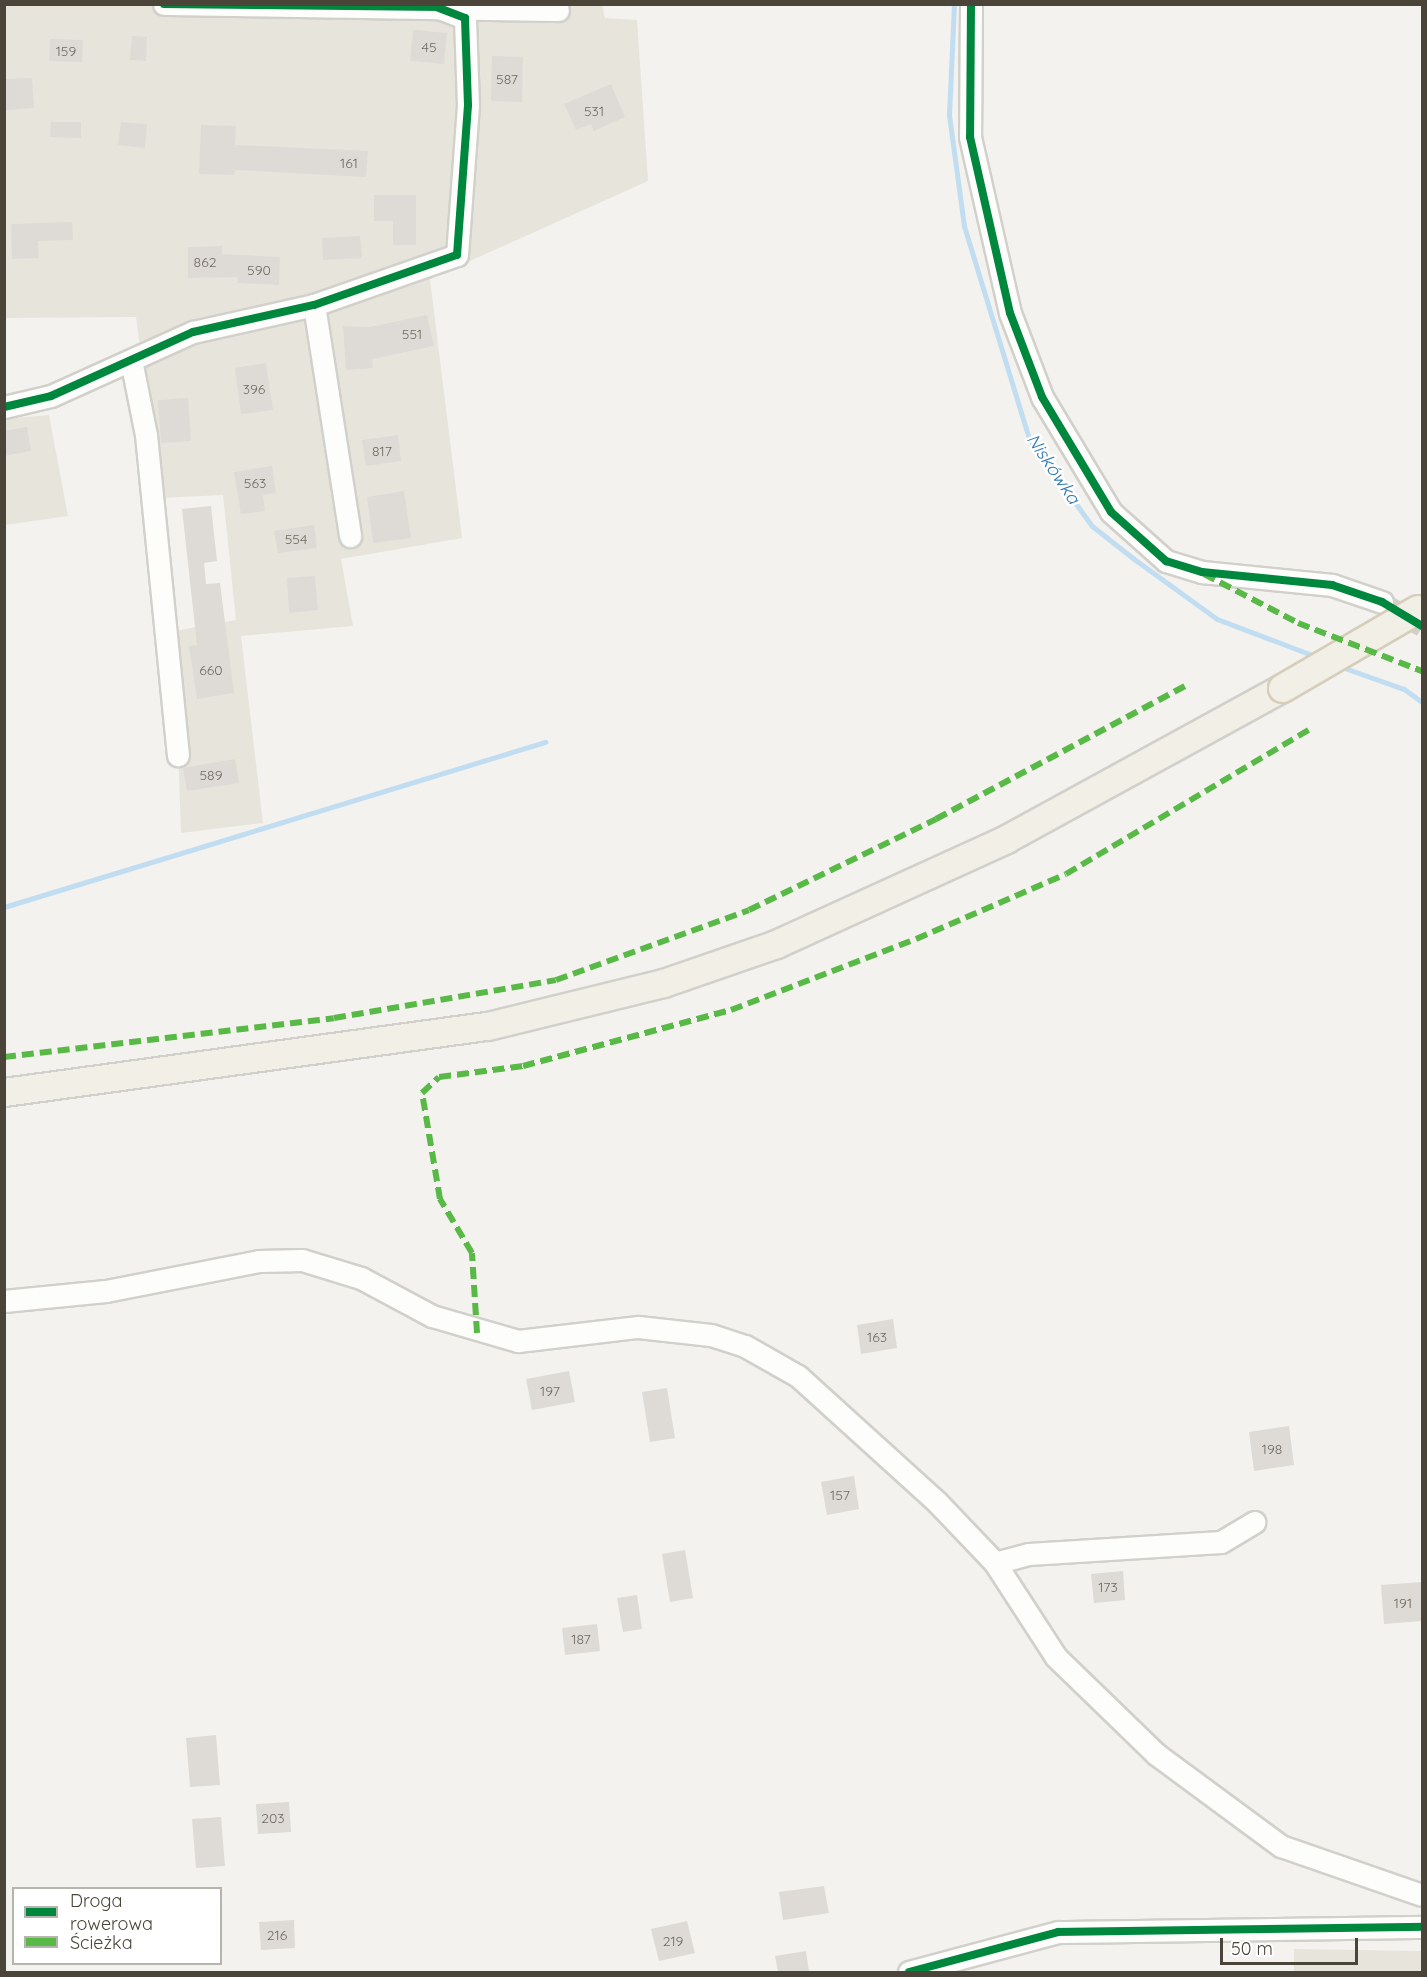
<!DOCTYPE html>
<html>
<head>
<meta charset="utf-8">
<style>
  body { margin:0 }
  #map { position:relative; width:1427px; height:1977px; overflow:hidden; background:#f4f2ee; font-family:Quicksand,sans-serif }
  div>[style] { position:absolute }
  .residential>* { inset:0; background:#e7e4dc }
  .stream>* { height:5px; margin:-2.5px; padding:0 2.5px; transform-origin:2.5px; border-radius:2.5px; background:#c0ddf1 }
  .building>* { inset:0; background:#dedbd6 }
  .minor-tunnel>* { height:21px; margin-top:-10.5px; transform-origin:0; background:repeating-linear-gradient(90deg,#d2cfca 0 21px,transparent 0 31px) }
  .roads { filter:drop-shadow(2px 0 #d2d0cb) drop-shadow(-2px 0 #d2d0cb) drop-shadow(0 2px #d2d0cb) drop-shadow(0 -2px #d2d0cb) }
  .minor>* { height:21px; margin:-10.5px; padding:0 10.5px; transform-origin:10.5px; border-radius:10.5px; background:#fdfdfc }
  .major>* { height:27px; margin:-13.5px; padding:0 13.5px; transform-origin:13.5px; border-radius:13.5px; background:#f2efe6 }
  .bridges { filter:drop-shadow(2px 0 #d6cebb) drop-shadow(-2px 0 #d6cebb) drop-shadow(0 2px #d6cebb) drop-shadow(0 -2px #d6cebb) }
  .major-bridge>* { height:27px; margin:-13.5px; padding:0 13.5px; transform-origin:13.5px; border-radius:13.5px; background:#f2efe6 }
  .quiet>* { height:6px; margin-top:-3px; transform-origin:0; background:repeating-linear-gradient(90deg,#58b947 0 12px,transparent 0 18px) }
  .cycleway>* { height:8px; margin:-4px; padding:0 4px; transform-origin:4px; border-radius:4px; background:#00873e }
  span { translate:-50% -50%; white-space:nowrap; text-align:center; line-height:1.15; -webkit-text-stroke:5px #fff; paint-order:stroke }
  .number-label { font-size:14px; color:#706a61 }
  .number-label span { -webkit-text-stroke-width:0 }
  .water-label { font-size:18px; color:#2e7ab2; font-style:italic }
  .frame { position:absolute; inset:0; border:6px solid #4b4439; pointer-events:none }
  .legend { position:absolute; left:12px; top:1887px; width:210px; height:78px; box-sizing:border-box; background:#fff; border:2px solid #b7b4b0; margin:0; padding:8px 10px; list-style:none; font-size:18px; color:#4b4439 }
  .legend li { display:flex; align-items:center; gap:12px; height:30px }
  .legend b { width:30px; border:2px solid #b7b4b0 }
  .scale { position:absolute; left:1220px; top:1938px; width:138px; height:27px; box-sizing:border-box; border:3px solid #4b4439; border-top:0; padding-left:8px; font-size:18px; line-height:21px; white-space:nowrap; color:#4b4439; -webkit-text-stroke:4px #fff; paint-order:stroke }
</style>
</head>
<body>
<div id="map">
  <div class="residential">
    <div style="clip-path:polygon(602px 4px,605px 18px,637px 20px,648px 181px,430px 279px,462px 538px,341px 559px,353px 626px,241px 636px,263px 823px,181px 833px,174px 631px,236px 620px,223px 495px,160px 498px,136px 317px,5px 318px,4px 5px)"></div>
    <div style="clip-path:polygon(49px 415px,68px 516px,5px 525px,4px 419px)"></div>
    <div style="clip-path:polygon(1294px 1949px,1422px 1951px,1422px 1972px,1294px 1972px)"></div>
  </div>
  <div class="stream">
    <div style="left:954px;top:4px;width:111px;rotate:92.6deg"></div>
    <div style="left:949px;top:115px;width:112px;rotate:82.3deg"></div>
    <div style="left:964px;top:226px;width:223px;rotate:73deg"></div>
    <div style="left:1029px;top:439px;width:107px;rotate:54.1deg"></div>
    <div style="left:1092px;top:526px;width:53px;rotate:38.2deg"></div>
    <div style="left:1134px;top:559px;width:102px;rotate:35.9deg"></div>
    <div style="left:1217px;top:619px;width:107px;rotate:20.8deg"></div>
    <div style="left:1339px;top:666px;width:69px;rotate:19.5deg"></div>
    <div style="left:1404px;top:689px;width:22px;rotate:36deg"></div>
    <div style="left:4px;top:907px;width:566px;rotate:-16.96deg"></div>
  </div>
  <div class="building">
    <div style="clip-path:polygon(413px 30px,447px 33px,444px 64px,410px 61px)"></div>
    <div style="clip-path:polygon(132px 36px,147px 37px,146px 61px,130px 60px)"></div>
    <div style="clip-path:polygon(50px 39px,83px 40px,82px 62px,49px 61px)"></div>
    <div style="clip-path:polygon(492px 56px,523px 57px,522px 102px,491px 101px)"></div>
    <div style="clip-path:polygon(32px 78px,34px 108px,6px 110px,4px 79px)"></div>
    <div style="clip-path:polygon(611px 84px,625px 117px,594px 131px,591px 124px,576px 130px,564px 104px)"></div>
    <div style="clip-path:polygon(51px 122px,81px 122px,81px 138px,50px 137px)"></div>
    <div style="clip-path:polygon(121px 122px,147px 124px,145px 148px,118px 145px)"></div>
    <div style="clip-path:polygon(201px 125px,236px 126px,235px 145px,368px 151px,366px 177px,235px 170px,234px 175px,199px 174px)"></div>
    <div style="clip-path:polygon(374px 195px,416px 195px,416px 245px,393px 245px,393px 221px,374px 221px)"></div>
    <div style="clip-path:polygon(72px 222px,73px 240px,38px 241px,39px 258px,12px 259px,11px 224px)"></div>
    <div style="clip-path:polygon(360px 236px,362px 258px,323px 260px,322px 238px)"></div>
    <div style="clip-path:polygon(222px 246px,222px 254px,280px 257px,279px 285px,237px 283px,238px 277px,188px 278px,188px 247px)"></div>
    <div style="clip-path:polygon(427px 315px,434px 346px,372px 359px,373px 368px,346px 370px,343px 326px,370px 327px)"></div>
    <div style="clip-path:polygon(266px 363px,273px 410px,241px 414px,235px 368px)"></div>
    <div style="clip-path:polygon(188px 398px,191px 441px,161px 443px,158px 400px)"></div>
    <div style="clip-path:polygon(27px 427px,31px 451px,4px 456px,4px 431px)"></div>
    <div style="clip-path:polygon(398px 435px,401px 461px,366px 466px,362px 440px)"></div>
    <div style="clip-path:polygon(272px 466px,276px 493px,263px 495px,265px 511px,241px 514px,234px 472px)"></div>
    <div style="clip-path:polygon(404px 491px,411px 538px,373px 543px,367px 497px)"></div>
    <div style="clip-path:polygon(211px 506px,217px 561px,204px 563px,206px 584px,220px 583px,234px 693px,197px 699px,189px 646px,197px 645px,182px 509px)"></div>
    <div style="clip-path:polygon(314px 525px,317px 548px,278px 553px,274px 531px)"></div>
    <div style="clip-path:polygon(315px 576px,318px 610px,289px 613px,287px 578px)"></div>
    <div style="clip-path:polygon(235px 759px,239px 783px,187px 791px,183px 768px)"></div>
    <div style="clip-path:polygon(893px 1319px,897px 1348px,861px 1354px,857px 1325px)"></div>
    <div style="clip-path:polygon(569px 1371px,575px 1402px,532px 1410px,526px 1379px)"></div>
    <div style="clip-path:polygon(667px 1388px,675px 1438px,650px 1442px,642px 1392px)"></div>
    <div style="clip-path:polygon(1289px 1426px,1294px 1465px,1254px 1471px,1249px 1432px)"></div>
    <div style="clip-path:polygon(854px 1476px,859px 1509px,827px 1515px,821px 1482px)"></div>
    <div style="clip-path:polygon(685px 1550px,693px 1598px,670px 1602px,662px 1554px)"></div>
    <div style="clip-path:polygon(1123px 1571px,1125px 1600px,1094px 1603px,1091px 1574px)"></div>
    <div style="clip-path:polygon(1422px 1582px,1422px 1621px,1384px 1624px,1381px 1585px)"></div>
    <div style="clip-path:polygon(637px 1595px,642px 1629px,623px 1632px,617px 1598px)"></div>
    <div style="clip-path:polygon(597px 1624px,600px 1651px,565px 1655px,562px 1628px)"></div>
    <div style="clip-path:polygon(216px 1735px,220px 1785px,190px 1787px,186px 1738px)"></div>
    <div style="clip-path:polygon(289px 1802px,291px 1832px,258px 1834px,256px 1804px)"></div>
    <div style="clip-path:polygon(221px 1817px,225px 1866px,196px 1868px,192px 1819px)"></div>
    <div style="clip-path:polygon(824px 1886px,829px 1913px,783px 1920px,779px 1892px)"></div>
    <div style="clip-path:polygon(294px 1920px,295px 1948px,261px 1950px,259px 1922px)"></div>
    <div style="clip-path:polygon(687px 1921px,695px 1953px,659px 1961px,651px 1929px)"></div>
    <div style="clip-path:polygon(806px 1951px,809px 1972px,778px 1972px,775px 1956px)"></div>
  </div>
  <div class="minor-tunnel">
    <div style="left:1382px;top:602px;width:47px;rotate:31deg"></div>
  </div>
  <div class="roads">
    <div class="minor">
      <div style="left:164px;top:4px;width:394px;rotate:0.9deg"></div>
      <div style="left:971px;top:4px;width:133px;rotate:90.4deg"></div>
      <div style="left:970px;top:137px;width:180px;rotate:77.2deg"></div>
      <div style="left:1010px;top:313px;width:90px;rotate:69.1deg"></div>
      <div style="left:1042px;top:397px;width:134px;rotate:59deg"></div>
      <div style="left:1111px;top:512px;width:74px;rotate:41.7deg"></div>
      <div style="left:1166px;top:561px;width:38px;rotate:17deg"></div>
      <div style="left:1202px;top:572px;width:131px;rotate:5.7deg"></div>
      <div style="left:1332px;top:585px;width:53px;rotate:18.8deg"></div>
      <div style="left:314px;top:305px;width:234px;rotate:81.1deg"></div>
      <div style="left:131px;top:360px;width:76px;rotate:78.7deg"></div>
      <div style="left:146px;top:435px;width:322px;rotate:84.3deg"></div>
      <div style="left:4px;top:407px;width:48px;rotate:-13.2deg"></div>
      <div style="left:51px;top:396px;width:156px;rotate:-24.3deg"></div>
      <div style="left:193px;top:332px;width:124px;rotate:-12.6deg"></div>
      <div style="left:314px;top:305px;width:151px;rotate:-19.3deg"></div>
      <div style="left:457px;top:255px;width:150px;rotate:-85.8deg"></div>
      <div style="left:468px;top:105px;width:87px;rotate:-92deg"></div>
      <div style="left:465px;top:18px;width:30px;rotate:-159deg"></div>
      <div style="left:4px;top:1301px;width:102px;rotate:-5.6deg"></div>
      <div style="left:106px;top:1291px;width:156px;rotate:-11.1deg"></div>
      <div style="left:259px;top:1261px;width:43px;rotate:-1.3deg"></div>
      <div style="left:302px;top:1260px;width:62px;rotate:17deg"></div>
      <div style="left:361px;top:1278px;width:81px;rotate:28.2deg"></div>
      <div style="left:432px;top:1316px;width:90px;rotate:16.2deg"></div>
      <div style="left:518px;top:1341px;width:121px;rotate:-6.7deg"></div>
      <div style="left:638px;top:1327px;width:73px;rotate:6.3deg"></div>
      <div style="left:711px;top:1335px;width:36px;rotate:18deg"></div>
      <div style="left:745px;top:1346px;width:61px;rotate:29.5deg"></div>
      <div style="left:798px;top:1376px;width:188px;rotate:42.2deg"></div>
      <div style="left:937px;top:1502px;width:84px;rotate:46.4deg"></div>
      <div style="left:995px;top:1563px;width:112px;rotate:57deg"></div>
      <div style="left:1056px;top:1657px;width:139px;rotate:44.1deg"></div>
      <div style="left:1156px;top:1754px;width:155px;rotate:36.4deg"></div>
      <div style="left:1281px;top:1846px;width:149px;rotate:19.2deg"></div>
      <div style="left:995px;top:1563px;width:35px;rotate:-15deg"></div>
      <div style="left:1029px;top:1554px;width:192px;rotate:-3.6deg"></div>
      <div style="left:1221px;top:1542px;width:39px;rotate:-31deg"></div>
      <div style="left:909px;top:1972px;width:154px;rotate:-15deg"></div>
      <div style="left:1058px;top:1932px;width:364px;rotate:-0.8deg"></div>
    </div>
    <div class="major">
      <div style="left:4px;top:1092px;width:488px;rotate:-7.8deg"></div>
      <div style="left:488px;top:1026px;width:180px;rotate:-13.8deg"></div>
      <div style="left:663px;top:983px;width:120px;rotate:-19deg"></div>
      <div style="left:776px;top:944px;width:253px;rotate:-24.5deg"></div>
      <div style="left:1006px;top:839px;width:315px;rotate:-28.7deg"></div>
    </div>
  </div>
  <div class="bridges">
    <div class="major-bridge">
      <div style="left:1282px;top:688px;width:157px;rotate:-30.2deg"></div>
    </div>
  </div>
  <div class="quiet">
    <div style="left:1204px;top:574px;width:106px;rotate:27.5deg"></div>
    <div style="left:1298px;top:623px;width:133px;rotate:21.2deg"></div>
    <div style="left:4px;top:1057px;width:332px;rotate:-6.7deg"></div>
    <div style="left:334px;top:1018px;width:225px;rotate:-9.7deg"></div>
    <div style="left:556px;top:980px;width:205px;rotate:-19.9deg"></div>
    <div style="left:749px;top:910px;width:208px;rotate:-25.9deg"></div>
    <div style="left:936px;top:819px;width:285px;rotate:-28.1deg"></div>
    <div style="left:477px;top:1333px;width:80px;rotate:-93.6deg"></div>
    <div style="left:472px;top:1253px;width:63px;rotate:-120.7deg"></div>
    <div style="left:440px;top:1199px;width:108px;rotate:-99.6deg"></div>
    <div style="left:422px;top:1093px;width:23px;rotate:-43deg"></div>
    <div style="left:439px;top:1077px;width:85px;rotate:-7.5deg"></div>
    <div style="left:523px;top:1066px;width:215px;rotate:-15.1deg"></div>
    <div style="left:731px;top:1010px;width:198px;rotate:-21deg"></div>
    <div style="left:916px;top:939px;width:163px;rotate:-23.4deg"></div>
    <div style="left:1066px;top:874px;width:282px;rotate:-30.7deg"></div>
  </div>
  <div class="cycleway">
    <div style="left:971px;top:4px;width:133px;rotate:90.4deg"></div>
    <div style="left:970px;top:137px;width:180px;rotate:77.2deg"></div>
    <div style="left:1010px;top:313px;width:90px;rotate:69.1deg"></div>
    <div style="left:1042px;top:397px;width:134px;rotate:59deg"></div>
    <div style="left:1111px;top:512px;width:74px;rotate:41.7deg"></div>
    <div style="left:1166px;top:561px;width:38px;rotate:17deg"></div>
    <div style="left:1202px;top:572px;width:131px;rotate:5.7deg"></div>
    <div style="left:1332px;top:585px;width:53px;rotate:18.8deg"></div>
    <div style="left:1382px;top:602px;width:47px;rotate:31deg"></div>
    <div style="left:4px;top:407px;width:48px;rotate:-13.2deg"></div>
    <div style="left:51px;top:396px;width:156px;rotate:-24.3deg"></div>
    <div style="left:193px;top:332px;width:124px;rotate:-12.6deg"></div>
    <div style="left:314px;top:305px;width:151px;rotate:-19.3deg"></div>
    <div style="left:457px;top:255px;width:150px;rotate:-85.8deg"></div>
    <div style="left:468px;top:105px;width:87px;rotate:-92deg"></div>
    <div style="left:465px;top:18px;width:30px;rotate:-159deg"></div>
    <div style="left:437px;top:7px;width:273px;rotate:-179.4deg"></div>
    <div style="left:909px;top:1972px;width:154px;rotate:-15deg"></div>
    <div style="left:1058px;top:1932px;width:364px;rotate:-0.8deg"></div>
  </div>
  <div class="number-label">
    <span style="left:429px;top:47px">45</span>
    <span style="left:66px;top:51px">159</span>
    <span style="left:507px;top:79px">587</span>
    <span style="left:594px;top:111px">531</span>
    <span style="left:349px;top:163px">161</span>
    <span style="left:205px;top:262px">862</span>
    <span style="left:259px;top:270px">590</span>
    <span style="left:412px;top:334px">551</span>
    <span style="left:254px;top:389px">396</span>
    <span style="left:382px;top:451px">817</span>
    <span style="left:255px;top:483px">563</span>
    <span style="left:296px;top:539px">554</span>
    <span style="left:211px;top:670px">660</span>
    <span style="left:211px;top:775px">589</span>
    <span style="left:877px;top:1337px">163</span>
    <span style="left:550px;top:1391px">197</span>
    <span style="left:1272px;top:1449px">198</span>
    <span style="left:840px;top:1495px">157</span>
    <span style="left:1108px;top:1587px">173</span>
    <span style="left:1403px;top:1603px">191</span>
    <span style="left:581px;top:1639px">187</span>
    <span style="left:273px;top:1818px">203</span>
    <span style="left:277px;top:1935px">216</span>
    <span style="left:673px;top:1941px">219</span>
  </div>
  <div class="water-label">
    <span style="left:1053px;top:469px;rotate:56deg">Niskówka</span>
  </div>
  <div class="frame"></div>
  <ul class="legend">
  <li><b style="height:8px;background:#00873e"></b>Droga rowerowa</li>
  <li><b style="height:8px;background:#58b947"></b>Ścieżka</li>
  </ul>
  <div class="scale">50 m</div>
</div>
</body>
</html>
